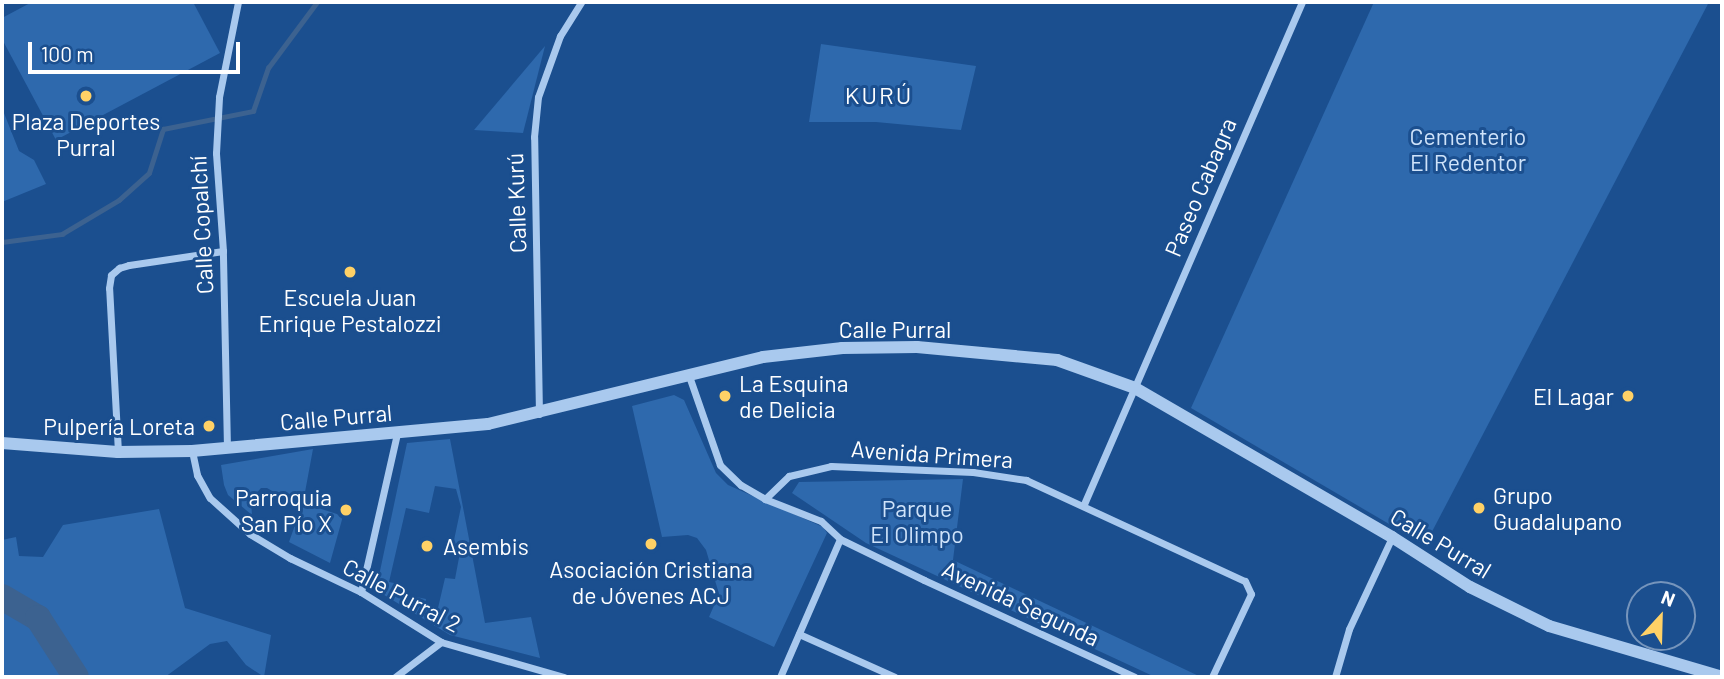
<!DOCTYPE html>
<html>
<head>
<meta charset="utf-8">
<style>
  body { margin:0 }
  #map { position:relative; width:1724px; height:679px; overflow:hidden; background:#1b4f8f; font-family:Barlow,sans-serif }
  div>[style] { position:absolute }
  .green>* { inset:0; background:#2e69ad }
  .stream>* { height:4.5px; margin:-2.25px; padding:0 2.25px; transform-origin:2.25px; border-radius:2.25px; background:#3c6290 }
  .river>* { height:26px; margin:-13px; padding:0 13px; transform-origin:13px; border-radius:13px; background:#3c6290 }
  .minor>* { height:7px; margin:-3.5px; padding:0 3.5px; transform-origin:3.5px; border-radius:3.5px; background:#a9c9ee }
  .tertiary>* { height:12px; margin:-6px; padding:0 6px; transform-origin:6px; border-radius:6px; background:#a9c9ee }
  .dots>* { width:19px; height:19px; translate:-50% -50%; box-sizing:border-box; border:4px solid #1b4f8f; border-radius:50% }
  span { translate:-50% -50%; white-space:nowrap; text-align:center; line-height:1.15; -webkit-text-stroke:6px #1b4f8f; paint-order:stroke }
  .poi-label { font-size:23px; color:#fff }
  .left { translate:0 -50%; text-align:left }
  .right { translate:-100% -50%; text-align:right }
  .park-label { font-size:23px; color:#cfe3fa }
  .street-label { font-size:23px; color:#fff }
  .neighbourhood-label { font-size:24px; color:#fff; letter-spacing:2px }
  .frame { position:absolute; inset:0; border:4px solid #fff; pointer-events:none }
  .north { position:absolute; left:1626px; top:581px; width:70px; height:70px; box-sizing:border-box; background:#1b4f8f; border:2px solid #7695bc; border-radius:50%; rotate:22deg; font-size:19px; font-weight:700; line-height:28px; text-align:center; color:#fff }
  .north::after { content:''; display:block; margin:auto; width:24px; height:32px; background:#ffd166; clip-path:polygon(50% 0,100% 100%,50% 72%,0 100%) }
  .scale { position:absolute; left:28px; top:42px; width:212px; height:32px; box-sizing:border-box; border:4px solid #fff; border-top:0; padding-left:9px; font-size:21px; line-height:24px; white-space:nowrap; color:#fff; -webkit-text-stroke:5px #1b4f8f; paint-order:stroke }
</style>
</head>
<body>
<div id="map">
  <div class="green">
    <div style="clip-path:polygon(32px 2px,193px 2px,220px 53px,56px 140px,2px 39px,2px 18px)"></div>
    <div style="clip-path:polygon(1374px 2px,1709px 2px,1425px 545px,1191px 408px)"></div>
    <div style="clip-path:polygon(821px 44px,976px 66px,961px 130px,876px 122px,809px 122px)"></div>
    <div style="clip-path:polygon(545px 46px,523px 133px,474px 130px)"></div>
    <div style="clip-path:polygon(2px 108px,19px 151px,34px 160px,46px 184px,2px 202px)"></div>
    <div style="clip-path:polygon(674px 395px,684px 400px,716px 473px,728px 485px,823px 527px,827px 533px,774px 647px,709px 617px,719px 594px,706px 550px,697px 538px,688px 535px,662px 537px,632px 406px)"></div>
    <div style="clip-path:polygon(evenodd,450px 439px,485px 623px,531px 617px,540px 658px,450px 635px,376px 590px,407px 443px,450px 439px,435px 486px,456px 489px,461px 507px,453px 545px,461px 547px,455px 579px,445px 578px,438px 608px,425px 605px,426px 599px,397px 593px,399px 584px,389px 582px,406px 508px,429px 513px,435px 486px)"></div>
    <div style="clip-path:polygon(313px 449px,303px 503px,343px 516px,330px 563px,289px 542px,301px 508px,267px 488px,261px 488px,251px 499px,252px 515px,228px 495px,224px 485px,221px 465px)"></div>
    <div style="clip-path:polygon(963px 479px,953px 560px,1201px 677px,1155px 677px,866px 543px,792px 493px,799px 482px)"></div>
    <div style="clip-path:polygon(159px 509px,185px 608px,271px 635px,264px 677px,246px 665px,227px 641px,210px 644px,165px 677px,2px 677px,2px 540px,16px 537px,19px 556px,43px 557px,63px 525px)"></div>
  </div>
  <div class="stream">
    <div style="left:2px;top:242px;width:61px;rotate:-7.6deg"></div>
    <div style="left:62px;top:234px;width:66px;rotate:-30.8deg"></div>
    <div style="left:119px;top:200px;width:40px;rotate:-42deg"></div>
    <div style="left:149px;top:173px;width:46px;rotate:-72.3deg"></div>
    <div style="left:163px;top:129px;width:92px;rotate:-11.3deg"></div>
    <div style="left:253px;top:111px;width:46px;rotate:-70.8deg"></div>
    <div style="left:268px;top:68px;width:82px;rotate:-53.4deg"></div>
  </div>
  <div class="river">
    <div style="left:2px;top:597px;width:42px;rotate:30.3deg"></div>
    <div style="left:38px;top:618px;width:70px;rotate:57.2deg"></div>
  </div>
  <div class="minor">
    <div style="left:689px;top:376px;width:94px;rotate:70.8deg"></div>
    <div style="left:720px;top:465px;width:29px;rotate:44deg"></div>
    <div style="left:741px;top:485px;width:28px;rotate:30deg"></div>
    <div style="left:765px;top:499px;width:60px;rotate:21.4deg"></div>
    <div style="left:821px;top:521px;width:26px;rotate:43deg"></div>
    <div style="left:840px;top:539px;width:93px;rotate:26deg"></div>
    <div style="left:924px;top:580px;width:232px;rotate:24.7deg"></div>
    <div style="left:539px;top:414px;width:277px;rotate:-91deg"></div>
    <div style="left:534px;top:137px;width:40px;rotate:-84.3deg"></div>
    <div style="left:538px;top:97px;width:65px;rotate:-70.2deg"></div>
    <div style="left:560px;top:36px;width:40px;rotate:-58deg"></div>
    <div style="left:227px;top:448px;width:197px;rotate:-91.2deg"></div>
    <div style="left:223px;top:251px;width:98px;rotate:-94.1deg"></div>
    <div style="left:216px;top:153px;width:56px;rotate:-86.9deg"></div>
    <div style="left:219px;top:97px;width:97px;rotate:-78.7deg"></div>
    <div style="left:192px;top:451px;width:25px;rotate:78deg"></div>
    <div style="left:197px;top:475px;width:26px;rotate:61deg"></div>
    <div style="left:210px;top:498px;width:54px;rotate:42deg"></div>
    <div style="left:250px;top:534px;width:47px;rotate:31deg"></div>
    <div style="left:290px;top:558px;width:79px;rotate:25.6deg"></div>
    <div style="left:361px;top:592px;width:94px;rotate:32deg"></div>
    <div style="left:441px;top:642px;width:128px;rotate:15.9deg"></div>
    <div style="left:118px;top:452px;width:164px;rotate:-93.1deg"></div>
    <div style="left:109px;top:288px;width:13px;rotate:-81deg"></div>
    <div style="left:111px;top:275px;width:11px;rotate:-41deg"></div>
    <div style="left:119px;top:268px;width:10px;rotate:-17deg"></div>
    <div style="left:129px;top:265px;width:95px;rotate:-8.5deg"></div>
    <div style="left:765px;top:499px;width:33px;rotate:-44deg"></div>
    <div style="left:789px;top:476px;width:43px;rotate:-13.4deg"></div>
    <div style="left:831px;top:466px;width:142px;rotate:2.4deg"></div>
    <div style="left:973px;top:472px;width:54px;rotate:8.6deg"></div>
    <div style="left:1026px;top:480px;width:241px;rotate:24.8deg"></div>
    <div style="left:1245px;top:581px;width:14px;rotate:65deg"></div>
    <div style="left:1251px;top:594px;width:92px;rotate:115.2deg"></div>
    <div style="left:1084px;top:504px;width:547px;rotate:-66.53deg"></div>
    <div style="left:361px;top:592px;width:163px;rotate:-77.2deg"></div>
    <div style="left:799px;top:634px;width:105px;rotate:24.1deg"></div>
    <div style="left:395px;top:677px;width:58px;rotate:-37.3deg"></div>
    <div style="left:780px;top:677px;width:150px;rotate:-66.5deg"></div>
    <div style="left:1335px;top:677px;width:50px;rotate:-73.7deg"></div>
    <div style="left:1349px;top:629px;width:102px;rotate:-64.9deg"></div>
  </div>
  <div class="tertiary">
    <div style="left:2px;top:443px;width:116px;rotate:4.4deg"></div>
    <div style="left:118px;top:452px;width:74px;rotate:-0.8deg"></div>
    <div style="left:192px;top:451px;width:297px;rotate:-5.2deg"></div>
    <div style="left:488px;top:424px;width:283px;rotate:-13.7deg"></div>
    <div style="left:763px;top:357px;width:80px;rotate:-6.5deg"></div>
    <div style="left:842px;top:348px;width:75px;rotate:-0.8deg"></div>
    <div style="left:917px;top:347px;width:141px;rotate:5.3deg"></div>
    <div style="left:1057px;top:360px;width:83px;rotate:19.7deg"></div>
    <div style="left:1135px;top:388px;width:297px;rotate:30.1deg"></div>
    <div style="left:1392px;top:537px;width:93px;rotate:32.7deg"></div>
    <div style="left:1470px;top:587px;width:88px;rotate:26.3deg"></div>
    <div style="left:1549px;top:626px;width:180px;rotate:16.4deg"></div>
  </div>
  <div class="dots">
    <div style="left:86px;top:96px;background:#ffd166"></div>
    <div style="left:350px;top:272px;background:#ffd166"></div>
    <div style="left:725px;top:396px;background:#ffd166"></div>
    <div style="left:1628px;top:396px;background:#ffd166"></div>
    <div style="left:209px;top:426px;background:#ffd166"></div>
    <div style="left:1479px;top:508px;background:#ffd166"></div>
    <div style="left:346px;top:510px;background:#ffd166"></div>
    <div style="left:651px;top:544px;background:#ffd166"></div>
    <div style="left:427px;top:546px;background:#ffd166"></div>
  </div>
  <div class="poi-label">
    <span style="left:86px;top:134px">Plaza Deportes<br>Purral</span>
    <span style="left:350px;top:310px">Escuela Juan<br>Enrique Pestalozzi</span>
    <span class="left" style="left:739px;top:396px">La Esquina<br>de Delicia</span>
    <span class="right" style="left:1614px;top:396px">El Lagar</span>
    <span class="right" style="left:195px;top:426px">Pulpería Loreta</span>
    <span class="left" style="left:1493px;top:508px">Grupo<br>Guadalupano</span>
    <span class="right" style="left:332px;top:510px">Parroquia<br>San Pío X</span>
    <span class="left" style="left:443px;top:546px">Asembis</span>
    <span style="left:651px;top:582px">Asociación Cristiana<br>de Jóvenes ACJ</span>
  </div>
  <div class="park-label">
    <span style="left:1468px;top:149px">Cementerio<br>El Redentor</span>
    <span style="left:917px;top:521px">Parque<br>El Olimpo</span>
  </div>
  <div class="street-label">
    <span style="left:1200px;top:187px;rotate:-67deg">Paseo Cabagra</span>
    <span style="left:516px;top:203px;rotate:-92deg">Calle Kurú</span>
    <span style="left:201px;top:225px;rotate:-93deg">Calle Copalchí</span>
    <span style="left:895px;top:329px">Calle Purral</span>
    <span style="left:336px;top:417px;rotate:-5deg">Calle Purral</span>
    <span style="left:932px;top:454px;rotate:4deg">Avenida Primera</span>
    <span style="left:1441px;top:543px;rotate:31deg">Calle Purral</span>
    <span style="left:402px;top:595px;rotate:28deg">Calle Purral 2</span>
    <span style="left:1021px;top:603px;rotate:25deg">Avenida Segunda</span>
  </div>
  <div class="neighbourhood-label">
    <span style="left:879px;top:95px">KURÚ</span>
  </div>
  <div class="frame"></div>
  <div class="north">N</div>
  <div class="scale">100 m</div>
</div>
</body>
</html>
